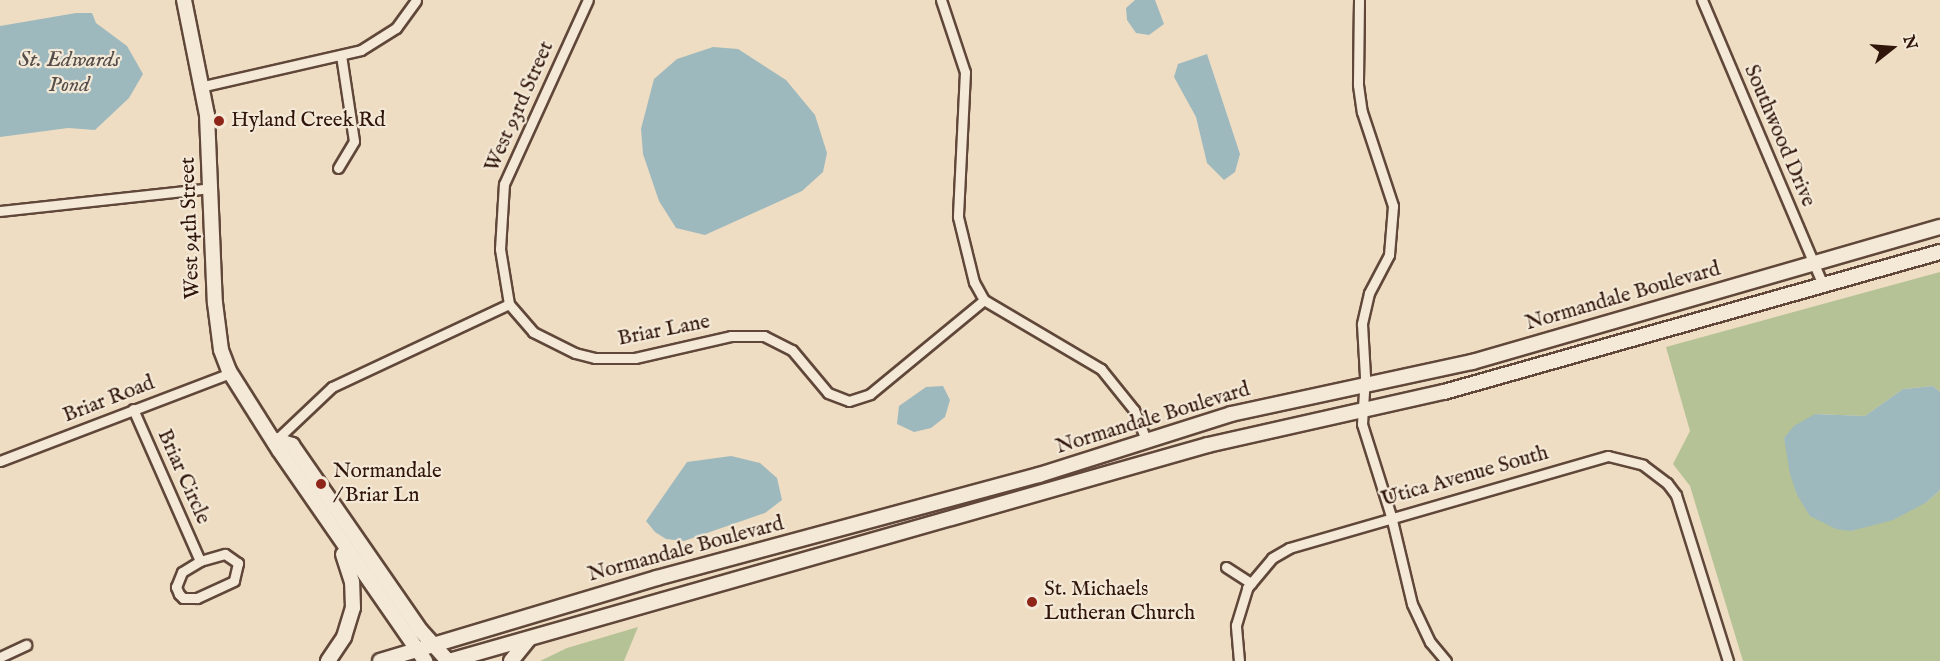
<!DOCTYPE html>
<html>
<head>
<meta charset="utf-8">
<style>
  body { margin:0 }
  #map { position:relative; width:1940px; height:661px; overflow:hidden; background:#eeddc2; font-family:"IM FELL English",serif }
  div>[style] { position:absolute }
  .green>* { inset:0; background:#b5c295 }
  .water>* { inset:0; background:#9eb9be }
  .roads { filter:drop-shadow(2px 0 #604739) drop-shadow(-2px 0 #604739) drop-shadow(0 2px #604739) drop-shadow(0 -2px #604739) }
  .street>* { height:9px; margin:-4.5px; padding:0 4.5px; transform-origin:4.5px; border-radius:4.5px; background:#f4e9d7 }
  .secondary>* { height:14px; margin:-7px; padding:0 7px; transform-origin:7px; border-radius:7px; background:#f4e9d7 }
  .dots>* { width:16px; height:16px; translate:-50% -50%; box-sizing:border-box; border:3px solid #f4e9d7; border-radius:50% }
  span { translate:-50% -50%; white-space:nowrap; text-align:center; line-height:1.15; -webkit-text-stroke:4.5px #f4e9d7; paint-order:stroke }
  .street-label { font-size:21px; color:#30150b }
  .poi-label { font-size:21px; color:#30150b }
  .left { translate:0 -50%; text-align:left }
  .water-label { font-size:22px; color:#564e4a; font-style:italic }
  .north { position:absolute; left:1862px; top:18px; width:60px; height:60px; -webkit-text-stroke:4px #f4e9d7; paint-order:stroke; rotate:73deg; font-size:16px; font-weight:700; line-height:24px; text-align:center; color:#30150b }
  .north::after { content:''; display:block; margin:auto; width:21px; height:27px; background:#30150b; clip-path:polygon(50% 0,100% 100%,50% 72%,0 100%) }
</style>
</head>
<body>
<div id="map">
  <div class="green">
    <div style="clip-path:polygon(1940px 272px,1940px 392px,1933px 386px,1903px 389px,1865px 416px,1815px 414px,1784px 438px,1797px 495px,1851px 531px,1927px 502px,1940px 490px,1940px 661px,1743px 661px,1690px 486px,1673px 464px,1690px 431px,1666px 347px)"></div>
    <div style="clip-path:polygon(638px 627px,624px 661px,540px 661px,567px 648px)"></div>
  </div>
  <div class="water">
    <div style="clip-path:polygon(1135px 0,1155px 0,1164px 24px,1149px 35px,1136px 33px,1127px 20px,1126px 8px)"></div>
    <div style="clip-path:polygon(76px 13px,92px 13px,96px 23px,127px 46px,143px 74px,129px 98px,95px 130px,68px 128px,0 137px,0 26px)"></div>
    <div style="clip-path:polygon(713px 47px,738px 49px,786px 80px,815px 115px,827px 153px,823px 172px,802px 191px,705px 235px,676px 228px,659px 201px,643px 154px,641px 129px,654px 79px,677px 59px)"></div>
    <div style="clip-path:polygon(1207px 54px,1240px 154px,1235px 172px,1224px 180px,1207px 163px,1196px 117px,1174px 77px,1178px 64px)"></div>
    <div style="clip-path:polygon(943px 386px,950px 400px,945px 417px,931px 428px,914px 432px,897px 424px,899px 406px,926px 387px)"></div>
    <div style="clip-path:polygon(1933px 386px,1940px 392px,1940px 490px,1927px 502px,1893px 520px,1851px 531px,1836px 529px,1810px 516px,1797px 495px,1790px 474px,1784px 438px,1794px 426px,1815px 414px,1865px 416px,1903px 389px)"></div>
    <div style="clip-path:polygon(731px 456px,760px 463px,777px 478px,782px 500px,765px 513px,684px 541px,666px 539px,655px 532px,646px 521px,687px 462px)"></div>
  </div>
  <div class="roads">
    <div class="street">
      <div style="left:941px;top:0;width:76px;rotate:71.6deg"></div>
      <div style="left:965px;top:72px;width:145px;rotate:92.8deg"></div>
      <div style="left:958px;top:217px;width:67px;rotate:76.2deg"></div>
      <div style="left:974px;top:282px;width:21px;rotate:61deg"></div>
      <div style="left:984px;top:300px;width:136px;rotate:30.5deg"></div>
      <div style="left:1101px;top:369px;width:53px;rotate:51.2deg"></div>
      <div style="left:1134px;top:410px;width:31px;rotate:68deg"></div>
      <div style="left:1359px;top:0;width:85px;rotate:90.7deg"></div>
      <div style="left:1358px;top:85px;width:27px;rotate:82deg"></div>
      <div style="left:1362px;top:112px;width:99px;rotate:71.7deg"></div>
      <div style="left:1393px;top:206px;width:49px;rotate:94.7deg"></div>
      <div style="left:1389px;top:255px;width:43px;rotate:117.8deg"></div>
      <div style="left:1369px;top:293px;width:32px;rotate:103deg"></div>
      <div style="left:1362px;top:324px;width:52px;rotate:86.7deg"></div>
      <div style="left:1365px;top:376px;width:48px;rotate:93.6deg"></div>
      <div style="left:1362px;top:424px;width:96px;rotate:72.5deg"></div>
      <div style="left:1391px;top:516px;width:90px;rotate:76.6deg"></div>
      <div style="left:1412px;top:604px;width:42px;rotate:64.7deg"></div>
      <div style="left:1430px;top:642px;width:25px;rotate:50deg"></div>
      <div style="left:1702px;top:0;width:310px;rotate:67deg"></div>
      <div style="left:204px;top:86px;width:161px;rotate:-12.9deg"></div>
      <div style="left:361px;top:50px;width:41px;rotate:-32.2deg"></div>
      <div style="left:396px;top:28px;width:34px;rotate:-54deg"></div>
      <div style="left:338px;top:168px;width:31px;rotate:-59deg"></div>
      <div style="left:354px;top:141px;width:87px;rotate:-98.6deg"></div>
      <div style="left:0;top:211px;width:212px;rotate:-6.2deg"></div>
      <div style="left:509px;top:304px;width:56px;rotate:-99.3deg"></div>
      <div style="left:500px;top:249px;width:65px;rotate:-86.5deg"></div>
      <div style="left:504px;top:184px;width:202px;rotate:-65.5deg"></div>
      <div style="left:133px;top:409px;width:166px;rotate:66.2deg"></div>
      <div style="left:276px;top:440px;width:77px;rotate:-43.4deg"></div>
      <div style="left:332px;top:387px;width:195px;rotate:-25.1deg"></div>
      <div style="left:509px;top:304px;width:37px;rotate:49deg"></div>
      <div style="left:533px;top:332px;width:47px;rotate:26.6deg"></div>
      <div style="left:575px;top:353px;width:21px;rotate:14deg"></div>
      <div style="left:595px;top:358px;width:40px"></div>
      <div style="left:635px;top:358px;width:98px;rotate:-12.9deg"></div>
      <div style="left:731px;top:336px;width:33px"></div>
      <div style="left:764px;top:336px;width:31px;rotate:27deg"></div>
      <div style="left:792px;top:350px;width:56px;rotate:50.1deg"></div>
      <div style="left:828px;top:393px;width:22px;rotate:21deg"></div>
      <div style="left:849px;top:401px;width:22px;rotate:-18deg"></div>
      <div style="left:870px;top:394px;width:148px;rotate:-39.5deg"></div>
      <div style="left:0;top:461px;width:247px;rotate:-20.9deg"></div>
      <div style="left:225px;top:554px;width:16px;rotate:35deg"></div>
      <div style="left:238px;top:563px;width:18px;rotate:103deg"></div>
      <div style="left:234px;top:581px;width:41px;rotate:155.3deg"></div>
      <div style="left:197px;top:598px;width:14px;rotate:180deg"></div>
      <div style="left:183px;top:598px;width:6px;rotate:-135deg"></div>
      <div style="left:179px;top:594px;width:8px;rotate:-113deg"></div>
      <div style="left:176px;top:587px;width:16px;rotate:-68deg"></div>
      <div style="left:182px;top:572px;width:21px;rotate:-31deg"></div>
      <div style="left:200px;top:561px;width:26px;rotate:-16deg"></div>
      <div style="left:1226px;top:567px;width:30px;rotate:33deg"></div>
      <div style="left:0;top:657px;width:29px;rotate:-25deg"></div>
      <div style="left:1239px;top:661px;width:36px;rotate:-95deg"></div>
      <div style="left:1236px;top:625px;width:39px;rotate:-73deg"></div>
      <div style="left:1247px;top:588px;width:39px;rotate:-50deg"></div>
      <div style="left:1272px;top:558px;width:20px;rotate:-30deg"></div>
      <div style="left:1289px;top:548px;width:332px;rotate:-16.1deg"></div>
      <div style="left:1608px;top:456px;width:36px;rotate:14deg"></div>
      <div style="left:1643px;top:465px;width:30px;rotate:37deg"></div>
      <div style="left:1667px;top:483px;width:15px;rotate:53deg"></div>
      <div style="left:1676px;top:495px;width:174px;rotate:72.6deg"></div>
    </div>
    <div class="secondary">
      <div style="left:184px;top:0;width:117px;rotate:78.7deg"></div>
      <div style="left:207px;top:115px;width:188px;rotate:87.6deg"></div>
      <div style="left:215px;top:303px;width:47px;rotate:82.7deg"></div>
      <div style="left:221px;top:350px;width:22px;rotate:69deg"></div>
      <div style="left:229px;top:371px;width:93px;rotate:57.7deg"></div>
      <div style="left:279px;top:450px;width:257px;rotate:55.3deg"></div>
      <div style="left:276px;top:440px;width:17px;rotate:17deg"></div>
      <div style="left:292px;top:445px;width:226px;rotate:55.3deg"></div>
      <div style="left:421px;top:631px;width:40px;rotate:48deg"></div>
      <div style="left:328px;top:661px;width:29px;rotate:-56deg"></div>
      <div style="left:344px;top:637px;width:30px;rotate:-73deg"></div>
      <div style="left:353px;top:608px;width:26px;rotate:-92deg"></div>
      <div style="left:352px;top:582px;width:29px;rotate:-108deg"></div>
      <div style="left:380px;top:661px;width:289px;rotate:-16.7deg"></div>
      <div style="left:657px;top:578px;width:396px;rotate:-15.1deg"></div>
      <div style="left:1039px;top:475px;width:201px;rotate:-17.6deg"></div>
      <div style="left:1231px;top:414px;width:247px;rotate:-12.2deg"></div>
      <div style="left:1472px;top:362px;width:487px;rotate:-16.1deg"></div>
      <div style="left:449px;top:661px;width:789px;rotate:-15.89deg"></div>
      <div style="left:1208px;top:445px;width:242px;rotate:-12.7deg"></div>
      <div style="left:1444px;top:392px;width:515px;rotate:-15.76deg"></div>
      <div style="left:511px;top:661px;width:27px;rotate:-51deg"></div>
    </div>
  </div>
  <div class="dots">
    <div style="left:219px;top:121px;background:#8f2418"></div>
    <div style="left:321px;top:484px;background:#8f2418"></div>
    <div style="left:1032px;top:602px;background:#8f2418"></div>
  </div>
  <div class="street-label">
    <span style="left:520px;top:107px;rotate:-66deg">West 93rd Street</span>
    <span style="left:1779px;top:136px;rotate:67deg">Southwood Drive</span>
    <span style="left:191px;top:228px;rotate:-92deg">West 94th Street</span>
    <span style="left:1623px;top:297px;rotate:-16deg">Normandale Boulevard</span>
    <span style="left:664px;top:331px;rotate:-11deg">Briar Lane</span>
    <span style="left:109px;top:400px;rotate:-21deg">Briar Road</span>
    <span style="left:1153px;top:419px;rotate:-17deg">Normandale Boulevard</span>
    <span style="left:183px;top:477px;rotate:66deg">Briar Circle</span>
    <span style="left:1465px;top:477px;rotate:-16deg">Utica Avenue South</span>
    <span style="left:686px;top:550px;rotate:-15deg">Normandale Boulevard</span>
  </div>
  <div class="poi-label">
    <span class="left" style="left:231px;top:121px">Hyland Creek Rd</span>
    <span class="left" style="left:333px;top:484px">Normandale<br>/ Briar Ln</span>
    <span class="left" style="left:1044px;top:602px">St. Michaels<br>Lutheran Church</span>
  </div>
  <div class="water-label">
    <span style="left:69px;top:73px">St. Edwards<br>Pond</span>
  </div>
  <div class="north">N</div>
</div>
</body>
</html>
